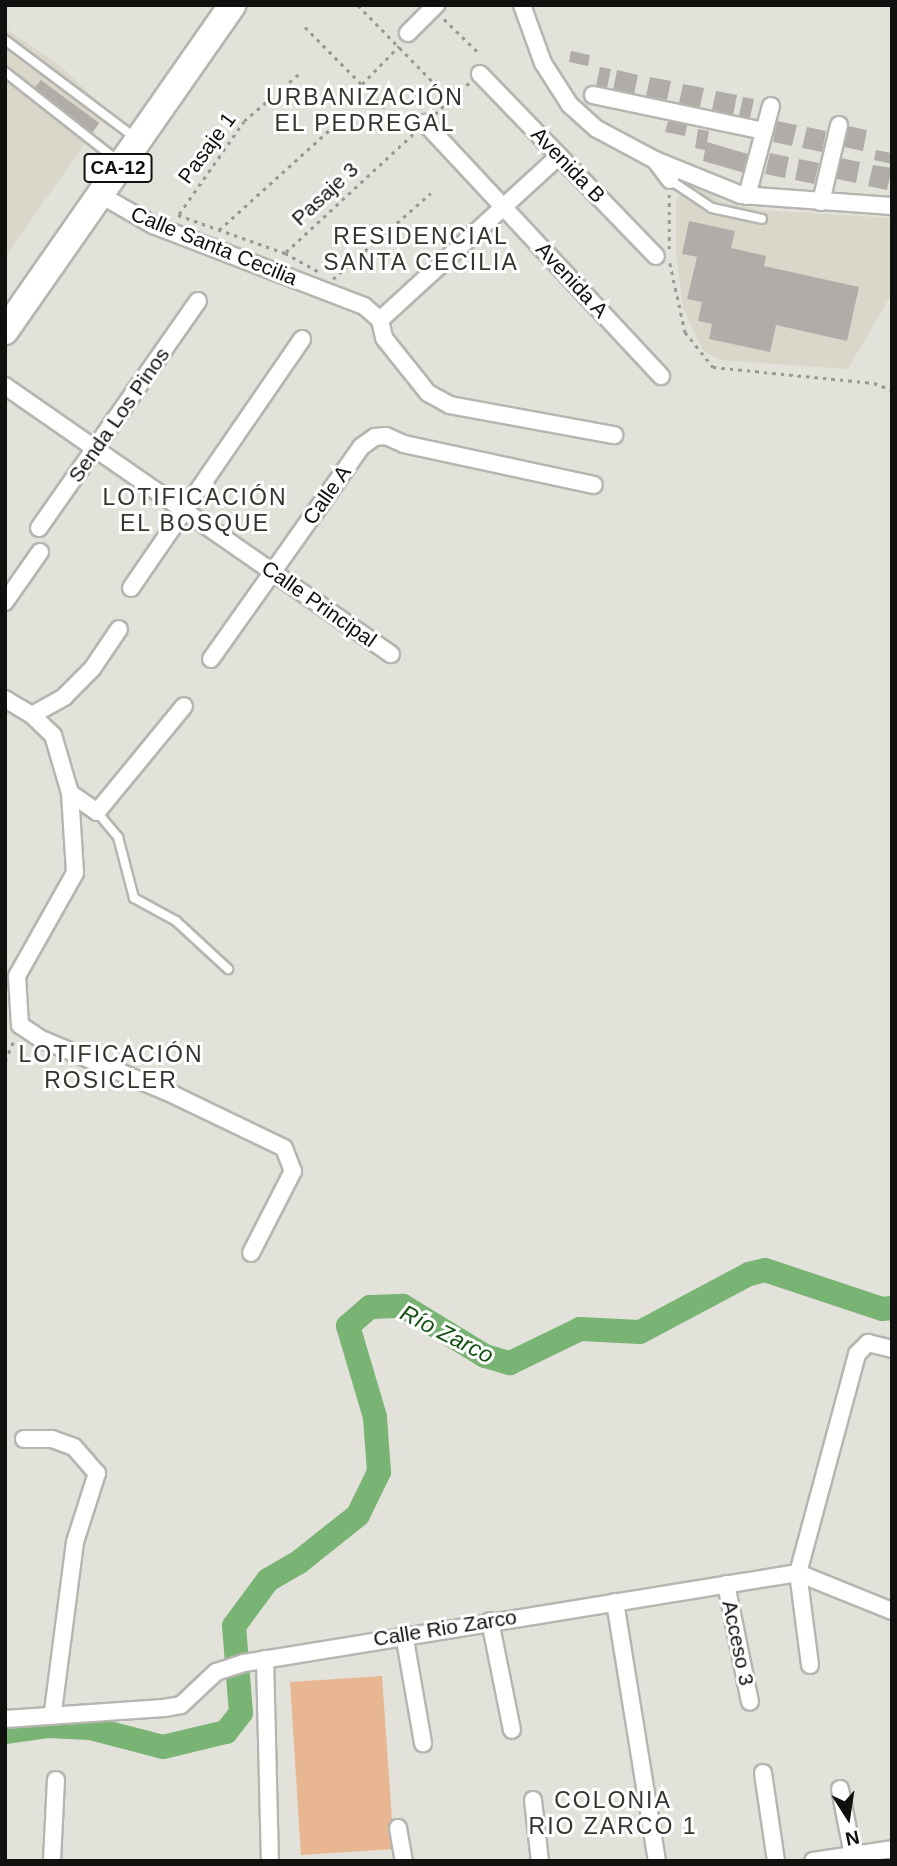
<!DOCTYPE html>
<html>
<head>
<meta charset="utf-8">
<style>
  body { margin:0 }
  #map { position:relative; width:897px; height:1866px; overflow:hidden; background:#e2e2db; font-family:Helvetica,sans-serif }
  div>[style] { position:absolute }
  .built>* { inset:0; background:#d9d7ca }
  .green>* { inset:0; background:#e8b690 }
  .river>* { height:24px; margin:-12px; padding:0 12px; transform-origin:12px; border-radius:12px; background:#79b474 }
  .building>* { inset:0; background:#b0ada8 }
  .path>* { height:2.5px; margin-top:-1.25px; transform-origin:0; background:repeating-linear-gradient(90deg,#999994 0 3.5px,transparent 0 8.5px) }
  .roads { filter:drop-shadow(2px 0 #b6b5b0) drop-shadow(-2px 0 #b6b5b0) drop-shadow(0 2px #b6b5b0) drop-shadow(0 -2px #b6b5b0) }
  .service>* { height:8px; margin:-4px; padding:0 4px; transform-origin:4px; border-radius:4px; background:#fff }
  .minor>* { height:16px; margin:-8px; padding:0 8px; transform-origin:8px; border-radius:8px; background:#fff }
  .primary>* { height:26px; margin:-13px; padding:0 13px; transform-origin:13px; border-radius:13px; background:#fff }
  span { translate:-50% -50%; white-space:nowrap; text-align:center; line-height:1.15; -webkit-text-stroke:6px #fff; paint-order:stroke }
  .shield-label span { padding:2px 5px; background:#fff; border:2px solid; border-radius:5px; -webkit-text-stroke-width:0 }
  .shield-label { font-size:19px; color:#10100e; font-weight:700 }
  .street-label { font-size:21px; color:#10100e }
  .neighbourhood-label { font-size:23px; color:#35342f; letter-spacing:2px }
  .water-label { font-size:23px; color:#135012; font-style:italic }
  .frame { position:absolute; inset:0; border:7px solid #10100e; pointer-events:none }
  .north { position:absolute; left:813px; top:1782px; width:70px; height:70px; -webkit-text-stroke:5px #fff; paint-order:stroke; rotate:168deg; font-size:19px; font-weight:700; line-height:28px; text-align:center; color:#10100e }
  .north::after { content:''; display:block; margin:auto; width:24px; height:32px; background:#10100e; clip-path:polygon(50% 0,100% 100%,50% 72%,0 100%) }
</style>
</head>
<body>
<div id="map">
  <div class="built">
    <div style="clip-path:polygon(5px 28px,58px 64px,108px 111px,5px 257px)"></div>
    <div style="clip-path:polygon(691px 185px,725px 202px,760px 210px,892px 218px,892px 293px,848px 369px,719px 360px,702px 349px,683px 307px,676px 253px,676px 200px)"></div>
  </div>
  <div class="green">
    <div style="clip-path:polygon(382px 1676px,394px 1849px,301px 1855px,290px 1682px)"></div>
  </div>
  <div class="river">
    <div style="left:5px;top:1732px;width:43px;rotate:-7.9deg"></div>
    <div style="left:48px;top:1726px;width:42px;rotate:2.7deg"></div>
    <div style="left:90px;top:1728px;width:75px;rotate:14.6deg"></div>
    <div style="left:163px;top:1747px;width:65px;rotate:-13.4deg"></div>
    <div style="left:226px;top:1732px;width:24px;rotate:-52deg"></div>
    <div style="left:241px;top:1713px;width:87px;rotate:-94.6deg"></div>
    <div style="left:234px;top:1626px;width:57px;rotate:-53.5deg"></div>
    <div style="left:268px;top:1580px;width:36px;rotate:-30deg"></div>
    <div style="left:299px;top:1562px;width:75px;rotate:-38.5deg"></div>
    <div style="left:358px;top:1515px;width:48px;rotate:-64deg"></div>
    <div style="left:379px;top:1472px;width:55px;rotate:-94.2deg"></div>
    <div style="left:375px;top:1417px;width:95px;rotate:-106.5deg"></div>
    <div style="left:348px;top:1326px;width:29px;rotate:-41deg"></div>
    <div style="left:370px;top:1307px;width:33px;rotate:-2deg"></div>
    <div style="left:403px;top:1306px;width:96px;rotate:31.4deg"></div>
    <div style="left:485px;top:1356px;width:26px;rotate:16deg"></div>
    <div style="left:510px;top:1363px;width:78px;rotate:-25.9deg"></div>
    <div style="left:580px;top:1329px;width:60px;rotate:2.9deg"></div>
    <div style="left:640px;top:1332px;width:123px;rotate:-28deg"></div>
    <div style="left:749px;top:1274px;width:16px;rotate:-14deg"></div>
    <div style="left:765px;top:1270px;width:123px;rotate:18.4deg"></div>
    <div style="left:882px;top:1309px;width:10px;rotate:-6deg"></div>
  </div>
  <div class="building">
    <div style="clip-path:polygon(571px 51px,590px 55px,588px 66px,569px 62px)"></div>
    <div style="clip-path:polygon(600px 67px,611px 69px,607px 88px,596px 86px)"></div>
    <div style="clip-path:polygon(617px 70px,638px 75px,634px 94px,613px 90px)"></div>
    <div style="clip-path:polygon(650px 77px,671px 81px,667px 100px,646px 96px)"></div>
    <div style="clip-path:polygon(41px 80px,99px 123px,92px 133px,33px 90px)"></div>
    <div style="clip-path:polygon(683px 84px,704px 88px,700px 107px,679px 103px)"></div>
    <div style="clip-path:polygon(716px 91px,737px 95px,733px 115px,712px 110px)"></div>
    <div style="clip-path:polygon(743px 97px,754px 99px,750px 118px,739px 116px)"></div>
    <div style="clip-path:polygon(668px 121px,687px 125px,685px 136px,665px 132px)"></div>
    <div style="clip-path:polygon(777px 121px,797px 125px,792px 146px,773px 142px)"></div>
    <div style="clip-path:polygon(848px 126px,867px 130px,863px 151px,844px 147px)"></div>
    <div style="clip-path:polygon(807px 127px,826px 131px,822px 152px,802px 148px)"></div>
    <div style="clip-path:polygon(698px 129px,709px 131px,707px 142px,748px 154px,745px 173px,703px 161px,705px 150px,695px 148px)"></div>
    <div style="clip-path:polygon(876px 150px,892px 153px,892px 164px,874px 160px)"></div>
    <div style="clip-path:polygon(770px 153px,789px 157px,785px 178px,765px 174px)"></div>
    <div style="clip-path:polygon(841px 158px,860px 162px,856px 183px,837px 179px)"></div>
    <div style="clip-path:polygon(799px 159px,819px 163px,814px 184px,795px 180px)"></div>
    <div style="clip-path:polygon(873px 165px,892px 168px,887px 190px,868px 186px)"></div>
    <div style="clip-path:polygon(689px 221px,735px 231px,731px 248px,766px 256px,764px 266px,859px 287px,847px 341px,776px 325px,770px 352px,709px 339px,712px 324px,698px 321px,702px 302px,687px 299px,697px 257px,682px 254px)"></div>
  </div>
  <div class="path">
    <div style="left:358px;top:5px;width:123px;rotate:45.7deg"></div>
    <div style="left:444px;top:19px;width:49px;rotate:44.2deg"></div>
    <div style="left:305px;top:27px;width:125px;rotate:45.3deg"></div>
    <div style="left:362px;top:84px;width:53px;rotate:-45.8deg"></div>
    <div style="left:435px;top:114px;width:46px;rotate:-42.4deg"></div>
    <div style="left:179px;top:214px;width:113px;rotate:-55deg"></div>
    <div style="left:244px;top:121px;width:75px;rotate:-40.7deg"></div>
    <div style="left:178px;top:215px;width:114px;rotate:19.6deg"></div>
    <div style="left:285px;top:253px;width:38px;rotate:29deg"></div>
    <div style="left:219px;top:230px;width:171px;rotate:-42.2deg"></div>
    <div style="left:669px;top:249px;width:56px;rotate:-90deg"></div>
    <div style="left:286px;top:252px;width:176px;rotate:-42.9deg"></div>
    <div style="left:670px;top:263px;width:71px;rotate:77.7deg"></div>
    <div style="left:685px;top:332px;width:45px;rotate:51.3deg"></div>
    <div style="left:713px;top:367px;width:162px;rotate:5.7deg"></div>
    <div style="left:874px;top:383px;width:19px;rotate:21deg"></div>
    <div style="left:333px;top:279px;width:130px;rotate:-41.3deg"></div>
    <div style="left:892px;top:814px;width:27px;rotate:90deg"></div>
    <div style="left:5px;top:1061px;width:25px;rotate:-67deg"></div>
  </div>
  <div class="roads">
    <div class="service">
      <div style="left:5px;top:40px;width:161px;rotate:36.9deg"></div>
      <div style="left:5px;top:72px;width:144px;rotate:38.2deg"></div>
      <div style="left:670px;top:180px;width:50px;rotate:33.7deg"></div>
      <div style="left:712px;top:208px;width:51px;rotate:12.4deg"></div>
      <div style="left:97px;top:812px;width:33px;rotate:50deg"></div>
      <div style="left:118px;top:837px;width:63px;rotate:75.3deg"></div>
      <div style="left:134px;top:898px;width:48px;rotate:28.7deg"></div>
      <div style="left:176px;top:921px;width:71px;rotate:42.7deg"></div>
    </div>
    <div class="minor">
      <div style="left:522px;top:5px;width:62px;rotate:70.1deg"></div>
      <div style="left:543px;top:63px;width:50px;rotate:57.3deg"></div>
      <div style="left:570px;top:105px;width:36px;rotate:42deg"></div>
      <div style="left:597px;top:129px;width:66px;rotate:28.1deg"></div>
      <div style="left:655px;top:160px;width:25px;rotate:53deg"></div>
      <div style="left:408px;top:33px;width:40px;rotate:-45deg"></div>
      <div style="left:480px;top:74px;width:253px;rotate:46deg"></div>
      <div style="left:593px;top:95px;width:175px;rotate:11.9deg"></div>
      <div style="left:425px;top:123px;width:346px;rotate:47deg"></div>
      <div style="left:655px;top:160px;width:93px;rotate:22.1deg"></div>
      <div style="left:741px;top:195px;width:151px;rotate:4.2deg"></div>
      <div style="left:99px;top:194px;width:62px;rotate:29.9deg"></div>
      <div style="left:153px;top:225px;width:226px;rotate:21deg"></div>
      <div style="left:364px;top:306px;width:21px;rotate:41deg"></div>
      <div style="left:380px;top:320px;width:18px;rotate:77deg"></div>
      <div style="left:384px;top:338px;width:70px;rotate:51.3deg"></div>
      <div style="left:428px;top:393px;width:25px;rotate:29deg"></div>
      <div style="left:450px;top:405px;width:167px;rotate:10.4deg"></div>
      <div style="left:747px;top:196px;width:93px;rotate:-75.1deg"></div>
      <div style="left:821px;top:202px;width:79px;rotate:-76.8deg"></div>
      <div style="left:380px;top:320px;width:243px;rotate:-42.5deg"></div>
      <div style="left:5px;top:386px;width:470px;rotate:34.8deg"></div>
      <div style="left:39px;top:528px;width:277px;rotate:-55deg"></div>
      <div style="left:131px;top:588px;width:302px;rotate:-55.5deg"></div>
      <div style="left:5px;top:602px;width:61px;rotate:-55deg"></div>
      <div style="left:211px;top:659px;width:260px;rotate:-54.7deg"></div>
      <div style="left:361px;top:447px;width:17px;rotate:-36deg"></div>
      <div style="left:375px;top:437px;width:11px;rotate:-5deg"></div>
      <div style="left:386px;top:436px;width:20px;rotate:24deg"></div>
      <div style="left:404px;top:444px;width:194px;rotate:12.2deg"></div>
      <div style="left:5px;top:699px;width:31px;rotate:31deg"></div>
      <div style="left:32px;top:715px;width:37px;rotate:-29deg"></div>
      <div style="left:64px;top:697px;width:40px;rotate:-45deg"></div>
      <div style="left:92px;top:669px;width:48px;rotate:-56deg"></div>
      <div style="left:32px;top:715px;width:29px;rotate:44deg"></div>
      <div style="left:53px;top:735px;width:60px;rotate:73.7deg"></div>
      <div style="left:70px;top:793px;width:33px;rotate:35deg"></div>
      <div style="left:97px;top:812px;width:137px;rotate:-50.6deg"></div>
      <div style="left:70px;top:793px;width:80px;rotate:86.4deg"></div>
      <div style="left:75px;top:873px;width:118px;rotate:119.4deg"></div>
      <div style="left:17px;top:976px;width:49px;rotate:86.5deg"></div>
      <div style="left:20px;top:1025px;width:25px;rotate:34deg"></div>
      <div style="left:41px;top:1039px;width:144px;rotate:22.8deg"></div>
      <div style="left:174px;top:1095px;width:122px;rotate:25.7deg"></div>
      <div style="left:284px;top:1148px;width:25px;rotate:69deg"></div>
      <div style="left:293px;top:1171px;width:92px;rotate:117.1deg"></div>
      <div style="left:24px;top:1439px;width:28px"></div>
      <div style="left:52px;top:1439px;width:23px;rotate:20deg"></div>
      <div style="left:74px;top:1447px;width:35px;rotate:49deg"></div>
      <div style="left:97px;top:1473px;width:72px;rotate:107.7deg"></div>
      <div style="left:75px;top:1542px;width:171px;rotate:97.4deg"></div>
      <div style="left:726px;top:1584px;width:120px;rotate:78.5deg"></div>
      <div style="left:615px;top:1602px;width:262px;rotate:80.8deg"></div>
      <div style="left:490px;top:1621px;width:111px;rotate:78.6deg"></div>
      <div style="left:404px;top:1634px;width:111px;rotate:80.1deg"></div>
      <div style="left:265px;top:1659px;width:202px;rotate:88.6deg"></div>
      <div style="left:810px;top:1665px;width:93px;rotate:-97.4deg"></div>
      <div style="left:798px;top:1573px;width:227px;rotate:-74.9deg"></div>
      <div style="left:857px;top:1354px;width:16px;rotate:-45deg"></div>
      <div style="left:868px;top:1343px;width:25px;rotate:14deg"></div>
      <div style="left:5px;top:1719px;width:159px;rotate:-4deg"></div>
      <div style="left:164px;top:1708px;width:17px;rotate:-10deg"></div>
      <div style="left:181px;top:1705px;width:48px;rotate:-43.3deg"></div>
      <div style="left:216px;top:1672px;width:29px;rotate:-18deg"></div>
      <div style="left:244px;top:1663px;width:561px;rotate:-9.23deg"></div>
      <div style="left:798px;top:1573px;width:101px;rotate:22deg"></div>
      <div style="left:763px;top:1773px;width:89px;rotate:81.6deg"></div>
      <div style="left:840px;top:1789px;width:67px;rotate:78.9deg"></div>
      <div style="left:533px;top:1800px;width:61px;rotate:83.5deg"></div>
      <div style="left:398px;top:1828px;width:34px;rotate:80deg"></div>
      <div style="left:52px;top:1861px;width:81px;rotate:-87.2deg"></div>
      <div style="left:813px;top:1861px;width:80px;rotate:-8.6deg"></div>
    </div>
    <div class="primary">
      <div style="left:5px;top:331px;width:397px;rotate:-55.1deg"></div>
    </div>
  </div>
  <div class="shield-label">
    <span style="left:118px;top:168px">CA-12</span>
  </div>
  <div class="street-label">
    <span style="left:207px;top:148px;rotate:-54deg">Pasaje 1</span>
    <span style="left:568px;top:165px;rotate:46deg">Avenida B</span>
    <span style="left:325px;top:194px;rotate:-43deg">Pasaje 3</span>
    <span style="left:214px;top:246px;rotate:22deg">Calle Santa Cecilia</span>
    <span style="left:572px;top:280px;rotate:47deg">Avenida A</span>
    <span style="left:119px;top:415px;rotate:-55deg">Senda Los Pinos</span>
    <span style="left:327px;top:495px;rotate:-55deg">Calle A</span>
    <span style="left:319px;top:604px;rotate:35deg">Calle Principal</span>
    <span style="left:445px;top:1628px;rotate:-9deg">Calle Rio Zarco</span>
    <span style="left:738px;top:1643px;rotate:78deg">Acceso 3</span>
  </div>
  <div class="neighbourhood-label">
    <span style="left:365px;top:110px">URBANIZACIÓN<br>EL PEDREGAL</span>
    <span style="left:421px;top:249px">RESIDENCIAL<br>SANTA CECILIA</span>
    <span style="left:195px;top:510px">LOTIFICACIÓN<br>EL BOSQUE</span>
    <span style="left:111px;top:1067px">LOTIFICACIÓN<br>ROSICLER</span>
    <span style="left:613px;top:1813px">COLONIA<br>RIO ZARCO 1</span>
  </div>
  <div class="water-label">
    <span style="left:447px;top:1334px;rotate:27deg">Río Zarco</span>
  </div>
  <div class="frame"></div>
  <div class="north">N</div>
</div>
</body>
</html>
